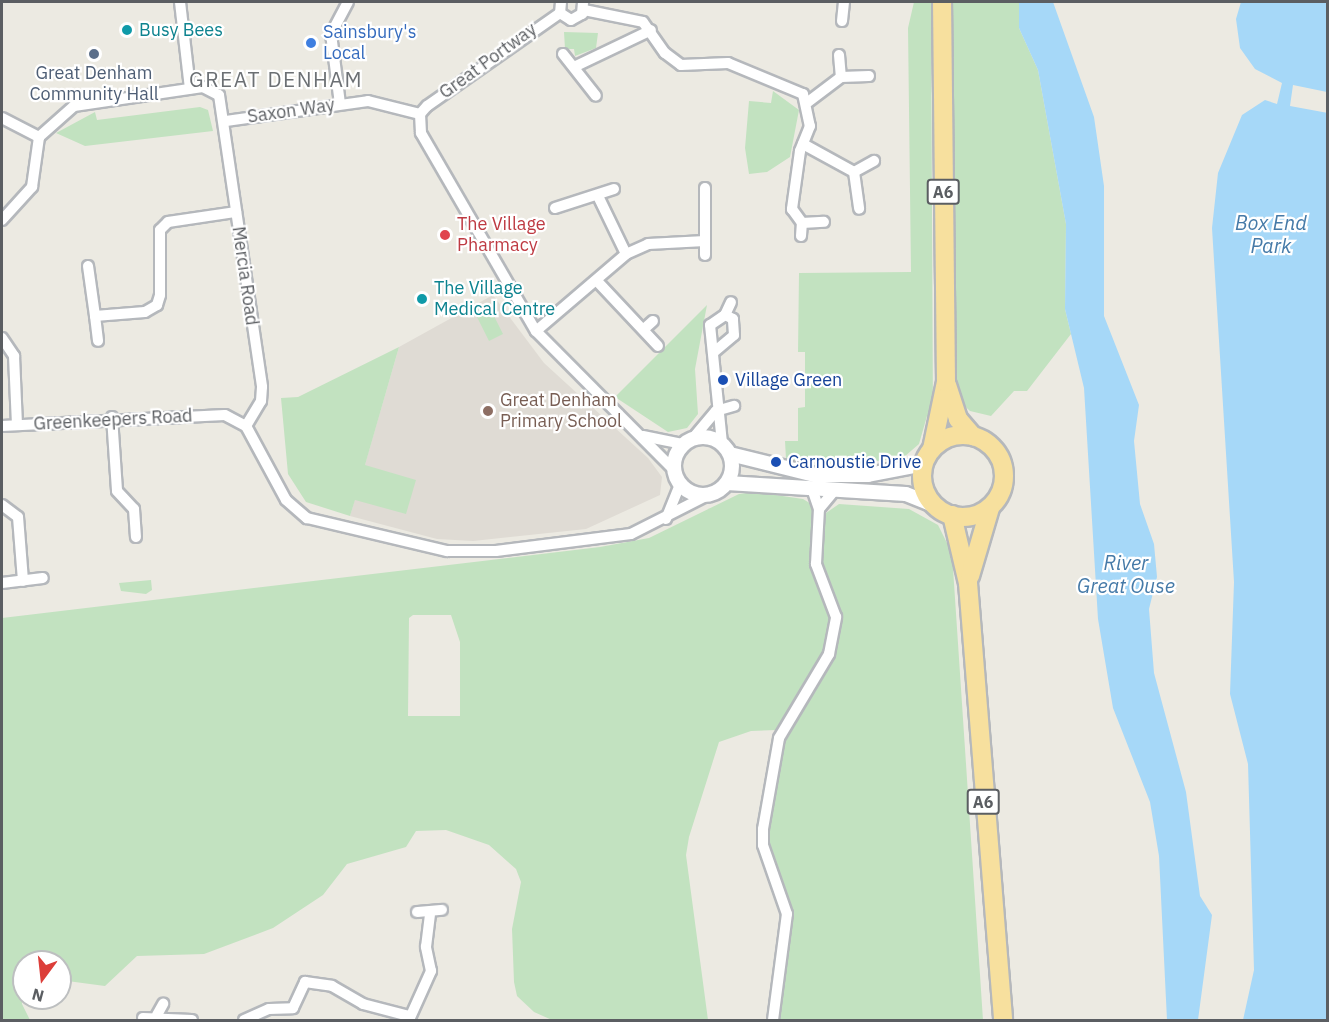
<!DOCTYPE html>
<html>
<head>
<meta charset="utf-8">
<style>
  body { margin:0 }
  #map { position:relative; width:1329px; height:1022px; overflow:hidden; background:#eceae2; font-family:"IBM Plex Sans",sans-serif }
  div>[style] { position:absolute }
  .education>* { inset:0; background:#dfdbd4 }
  .green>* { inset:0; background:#c2e2c0 }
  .water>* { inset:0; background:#a6d8f8 }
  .roads { filter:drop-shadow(2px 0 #b5b8bc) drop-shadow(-2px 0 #b5b8bc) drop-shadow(0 2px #b5b8bc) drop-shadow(0 -2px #b5b8bc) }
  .minor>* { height:10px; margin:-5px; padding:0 5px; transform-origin:5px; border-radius:5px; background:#fff }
  .tertiary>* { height:14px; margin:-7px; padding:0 7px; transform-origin:7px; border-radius:7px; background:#fff }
  .tertiary>.ring { margin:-7px; padding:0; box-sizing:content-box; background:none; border:14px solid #fff; border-radius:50% }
  .trunk>* { height:18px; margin:-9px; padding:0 9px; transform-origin:9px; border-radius:9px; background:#f7e09e }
  .trunk>.ring { margin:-9px; padding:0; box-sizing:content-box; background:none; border:18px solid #f7e09e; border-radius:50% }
  .dots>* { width:16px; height:16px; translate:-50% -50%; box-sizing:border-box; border:3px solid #fff; border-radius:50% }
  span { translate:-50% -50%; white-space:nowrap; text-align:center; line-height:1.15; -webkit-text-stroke:4.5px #fff; paint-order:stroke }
  .shield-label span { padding:2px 4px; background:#fff; border:2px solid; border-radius:4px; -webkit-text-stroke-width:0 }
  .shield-label { font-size:16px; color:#5b5e62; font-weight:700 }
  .culture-label { font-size:18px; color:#0d838f }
  .left { translate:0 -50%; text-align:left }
  .shop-label { font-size:18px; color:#366cbe }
  .street-label { font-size:18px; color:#5b5e62 }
  .service-label { font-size:18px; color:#4e5e75 }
  .health-label { font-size:18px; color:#be3a42 }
  .transit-label { font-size:18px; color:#164399 }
  .education-label { font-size:18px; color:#785e54 }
  .water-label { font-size:20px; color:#457aa8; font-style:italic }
  .quarter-label { font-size:21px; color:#6c7074; letter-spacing:1.5px }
  .frame { position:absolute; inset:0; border:3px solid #5b5e62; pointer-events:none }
  .north { position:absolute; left:12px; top:950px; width:60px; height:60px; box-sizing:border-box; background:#fff; border:2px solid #bdbfc0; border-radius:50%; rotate:195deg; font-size:16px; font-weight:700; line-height:24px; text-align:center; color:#5b5e62 }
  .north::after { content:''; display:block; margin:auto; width:21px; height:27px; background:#dc3e39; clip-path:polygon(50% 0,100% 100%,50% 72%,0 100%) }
</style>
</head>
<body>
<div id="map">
  <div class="education">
    <div style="clip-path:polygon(493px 295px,544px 363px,648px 458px,662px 477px,660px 495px,586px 529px,473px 541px,437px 539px,350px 516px,399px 347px)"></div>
  </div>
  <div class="green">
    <div style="clip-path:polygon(914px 2px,931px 2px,933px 416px,927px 416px,919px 444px,904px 457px,857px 464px,786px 459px,785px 441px,798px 441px,798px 408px,805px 407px,805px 352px,798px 352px,799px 273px,911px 272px,908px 28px)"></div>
    <div style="clip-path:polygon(948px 2px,1019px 2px,1019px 28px,1038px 70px,1066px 224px,1065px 309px,1071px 334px,1027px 391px,1014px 391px,991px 416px,970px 411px,955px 397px)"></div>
    <div style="clip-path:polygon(564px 32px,598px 33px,596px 48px,575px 56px,574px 49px,565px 49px)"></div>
    <div style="clip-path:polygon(773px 91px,799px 110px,790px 157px,767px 172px,749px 174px,745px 148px,749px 101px,771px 103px)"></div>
    <div style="clip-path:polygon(200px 107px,208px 110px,213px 131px,85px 146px,56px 133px,95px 112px,97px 120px)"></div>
    <div style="clip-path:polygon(707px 305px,695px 369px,698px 414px,687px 428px,668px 432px,615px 397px)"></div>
    <div style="clip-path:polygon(489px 306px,503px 334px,489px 341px,475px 313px)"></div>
    <div style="clip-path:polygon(399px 347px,365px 465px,416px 480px,406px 514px,355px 500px,350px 516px,306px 502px,288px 474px,281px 398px,298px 397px)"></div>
    <div style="clip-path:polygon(evenodd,755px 492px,803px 499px,826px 513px,839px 504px,909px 509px,938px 525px,952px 553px,983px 1020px,768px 1020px,782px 922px,776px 883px,761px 853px,777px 730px,751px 731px,719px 742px,689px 837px,686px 855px,708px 1020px,552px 1020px,534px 1012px,517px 996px,514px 982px,512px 929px,521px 882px,516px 869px,489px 845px,446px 830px,416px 831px,406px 847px,347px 864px,323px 895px,273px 928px,204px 954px,137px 956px,105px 986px,60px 980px,60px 962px,24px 962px,22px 1004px,30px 1020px,2px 1020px,2px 618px,600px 547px,649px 538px,739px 494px,755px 492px,413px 615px,451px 615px,460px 642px,460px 716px,408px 716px,409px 618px,413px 615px)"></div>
    <div style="clip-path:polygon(151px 580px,152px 590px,146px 594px,121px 591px,119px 583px)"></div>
  </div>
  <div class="water">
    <div style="clip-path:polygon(1019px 2px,1053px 2px,1094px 117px,1104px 186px,1104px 316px,1139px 405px,1134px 441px,1140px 504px,1154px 544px,1157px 577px,1149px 609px,1154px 673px,1186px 792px,1200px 896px,1212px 915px,1198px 1020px,1167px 1020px,1159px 856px,1150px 802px,1113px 708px,1098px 619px,1084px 388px,1065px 309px,1066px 224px,1038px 70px,1019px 28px)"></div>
    <div style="clip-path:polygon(1241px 2px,1327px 2px,1327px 92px,1293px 85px,1290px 106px,1328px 113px,1327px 1020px,1243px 1020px,1254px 970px,1248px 764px,1230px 694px,1234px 582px,1212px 228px,1218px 173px,1242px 115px,1265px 100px,1277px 104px,1282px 83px,1255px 69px,1240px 48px,1236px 19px)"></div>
  </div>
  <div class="roads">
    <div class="minor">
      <div style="left:180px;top:2px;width:87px;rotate:83.4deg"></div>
      <div style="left:561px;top:2px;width:11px;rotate:95deg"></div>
      <div style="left:560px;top:13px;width:13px;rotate:32deg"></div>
      <div style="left:571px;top:20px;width:13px;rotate:-29deg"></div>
      <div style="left:582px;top:14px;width:12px;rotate:-85deg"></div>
      <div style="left:584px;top:10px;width:60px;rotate:11.5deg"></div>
      <div style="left:643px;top:22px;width:38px;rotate:55deg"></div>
      <div style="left:665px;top:53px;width:20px;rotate:37deg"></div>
      <div style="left:681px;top:65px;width:47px;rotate:-2.4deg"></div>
      <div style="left:728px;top:63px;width:81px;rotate:22.5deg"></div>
      <div style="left:803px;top:94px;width:33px;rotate:78deg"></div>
      <div style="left:810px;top:126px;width:27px;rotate:112deg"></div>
      <div style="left:800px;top:151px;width:59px;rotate:97.9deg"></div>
      <div style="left:792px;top:209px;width:17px;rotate:54deg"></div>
      <div style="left:802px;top:223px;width:22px;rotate:-3deg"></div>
      <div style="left:560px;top:13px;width:162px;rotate:145deg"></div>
      <div style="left:427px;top:106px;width:11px;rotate:131deg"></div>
      <div style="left:420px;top:114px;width:19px;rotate:87deg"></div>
      <div style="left:421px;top:133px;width:229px;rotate:59.9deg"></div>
      <div style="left:536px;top:331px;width:194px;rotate:45.2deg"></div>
      <div style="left:842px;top:21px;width:19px;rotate:-84deg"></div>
      <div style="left:563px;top:54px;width:53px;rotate:51.8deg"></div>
      <div style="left:839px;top:55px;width:22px;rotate:85deg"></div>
      <div style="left:576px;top:66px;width:83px;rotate:-25.6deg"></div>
      <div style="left:808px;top:102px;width:41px;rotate:-37.1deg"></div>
      <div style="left:841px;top:77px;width:28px;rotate:-2deg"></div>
      <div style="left:340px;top:104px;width:71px;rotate:-97.3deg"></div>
      <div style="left:331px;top:34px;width:36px;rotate:-62deg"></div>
      <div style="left:2px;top:118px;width:42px;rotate:27.2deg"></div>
      <div style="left:226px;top:121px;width:143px;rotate:-8deg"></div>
      <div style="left:368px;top:101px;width:54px;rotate:14deg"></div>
      <div style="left:803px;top:144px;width:58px;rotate:28.8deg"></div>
      <div style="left:854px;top:172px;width:37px;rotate:82deg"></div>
      <div style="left:854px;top:172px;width:23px;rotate:-29deg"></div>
      <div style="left:598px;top:196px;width:64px;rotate:64.2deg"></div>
      <div style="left:555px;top:208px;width:62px;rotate:-17.9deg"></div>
      <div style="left:2px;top:220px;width:45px;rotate:-47.7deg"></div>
      <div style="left:32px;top:187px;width:50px;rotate:-82deg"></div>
      <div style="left:39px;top:137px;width:47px;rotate:-41.5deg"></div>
      <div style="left:74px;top:106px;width:130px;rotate:-8.4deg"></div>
      <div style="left:203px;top:87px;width:18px;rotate:27deg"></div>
      <div style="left:219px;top:95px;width:295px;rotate:81.6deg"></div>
      <div style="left:262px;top:387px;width:14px;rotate:94deg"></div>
      <div style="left:261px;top:401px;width:29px;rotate:121deg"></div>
      <div style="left:801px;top:236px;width:13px;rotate:-86deg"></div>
      <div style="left:705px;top:255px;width:67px;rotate:-90deg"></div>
      <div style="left:88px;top:266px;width:50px;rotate:82deg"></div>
      <div style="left:95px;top:316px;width:50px;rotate:-4.6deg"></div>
      <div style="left:145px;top:312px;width:14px;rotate:-30deg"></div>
      <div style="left:157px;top:305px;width:10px;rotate:-73deg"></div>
      <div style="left:160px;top:295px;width:65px;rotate:-90deg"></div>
      <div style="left:160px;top:230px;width:11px;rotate:-45deg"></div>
      <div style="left:168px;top:222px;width:69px;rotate:-8.4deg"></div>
      <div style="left:597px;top:281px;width:89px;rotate:46.8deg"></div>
      <div style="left:725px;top:315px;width:14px;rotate:-65deg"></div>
      <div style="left:95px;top:316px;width:25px;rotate:83deg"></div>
      <div style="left:644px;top:329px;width:12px;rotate:-42deg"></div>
      <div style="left:536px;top:331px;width:118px;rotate:-40.5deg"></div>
      <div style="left:626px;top:254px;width:24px;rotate:-24deg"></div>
      <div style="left:648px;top:244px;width:57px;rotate:-3deg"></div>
      <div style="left:2px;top:338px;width:22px;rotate:56deg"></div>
      <div style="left:14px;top:356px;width:69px;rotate:87.5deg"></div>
      <div style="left:714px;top:352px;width:26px;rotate:-40deg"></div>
      <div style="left:734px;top:335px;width:16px;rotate:-94deg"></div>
      <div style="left:733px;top:319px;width:9px;rotate:-153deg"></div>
      <div style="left:725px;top:315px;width:18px;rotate:146deg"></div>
      <div style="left:710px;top:325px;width:120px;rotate:84.2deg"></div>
      <div style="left:112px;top:417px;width:74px;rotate:86.1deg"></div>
      <div style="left:117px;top:491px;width:25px;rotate:47deg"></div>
      <div style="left:134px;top:509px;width:28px;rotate:86deg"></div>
      <div style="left:2px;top:426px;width:223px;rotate:-2.8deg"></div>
      <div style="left:225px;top:415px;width:24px;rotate:28deg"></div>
      <div style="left:246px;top:426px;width:84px;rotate:61.6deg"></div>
      <div style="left:286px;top:500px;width:28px;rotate:41deg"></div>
      <div style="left:307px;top:518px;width:144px;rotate:13.3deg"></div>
      <div style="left:447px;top:551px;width:49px"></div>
      <div style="left:496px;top:551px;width:136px;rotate:-7.2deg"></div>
      <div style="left:631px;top:534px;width:86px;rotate:-26.9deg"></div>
      <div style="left:643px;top:436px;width:41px;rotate:11.3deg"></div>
      <div style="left:694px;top:437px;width:34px;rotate:-50deg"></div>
      <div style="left:716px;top:411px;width:19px;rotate:-16deg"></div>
      <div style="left:2px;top:505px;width:20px;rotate:37deg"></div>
      <div style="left:18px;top:517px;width:64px;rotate:85.5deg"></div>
      <div style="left:819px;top:509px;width:23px;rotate:-50deg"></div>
      <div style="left:666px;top:519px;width:38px;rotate:-68deg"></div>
      <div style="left:2px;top:583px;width:41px;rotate:-7deg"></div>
      <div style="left:417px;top:912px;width:25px;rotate:-5deg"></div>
      <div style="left:157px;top:1015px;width:13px;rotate:-61deg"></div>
      <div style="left:143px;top:1018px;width:49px;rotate:2.3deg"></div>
      <div style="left:244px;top:1020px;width:27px;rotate:-24deg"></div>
      <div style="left:269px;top:1009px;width:24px;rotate:-2deg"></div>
      <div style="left:293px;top:1008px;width:29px;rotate:-65deg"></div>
      <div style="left:305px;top:982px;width:27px;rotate:8deg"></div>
      <div style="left:332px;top:986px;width:36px;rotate:30deg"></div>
      <div style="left:363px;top:1004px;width:48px;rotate:14.6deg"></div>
      <div style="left:409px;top:1020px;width:54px;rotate:-65.8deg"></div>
      <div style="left:431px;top:971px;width:25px;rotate:-102deg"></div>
      <div style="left:426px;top:947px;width:32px;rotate:-83deg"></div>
      <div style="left:773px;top:1020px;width:107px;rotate:-82.5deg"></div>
      <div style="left:787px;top:914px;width:73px;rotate:-109.2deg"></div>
      <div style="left:763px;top:845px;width:16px;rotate:-90deg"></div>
      <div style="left:763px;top:829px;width:92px;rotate:-80deg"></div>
      <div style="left:779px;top:738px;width:98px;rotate:-59.2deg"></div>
      <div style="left:829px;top:654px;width:38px;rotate:-79deg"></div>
      <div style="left:836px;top:617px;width:57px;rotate:-110.7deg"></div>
      <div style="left:816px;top:564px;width:55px;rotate:-86.9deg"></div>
      <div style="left:819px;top:509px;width:21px;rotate:-109deg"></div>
    </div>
    <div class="tertiary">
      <div class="ring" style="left:674px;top:437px;width:44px;height:44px"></div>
      <div style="left:730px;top:454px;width:88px;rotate:13.9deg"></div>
      <div style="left:815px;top:475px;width:53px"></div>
      <div style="left:868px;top:475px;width:57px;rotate:-11.1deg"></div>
      <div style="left:727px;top:483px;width:179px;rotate:3.5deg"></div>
      <div style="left:906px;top:494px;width:31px;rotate:22deg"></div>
    </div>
    <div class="trunk">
      <div style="left:947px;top:385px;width:36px;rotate:72deg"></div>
      <div style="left:958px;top:419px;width:23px;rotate:49deg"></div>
      <div class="ring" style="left:922px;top:435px;width:64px;height:64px"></div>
      <div style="left:932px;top:449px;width:68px;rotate:-78.2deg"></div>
      <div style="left:946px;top:382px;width:380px;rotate:-90.6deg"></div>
      <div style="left:952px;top:515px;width:70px;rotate:76.8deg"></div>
      <div style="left:968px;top:583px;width:438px;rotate:85.4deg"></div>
      <div style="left:970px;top:576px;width:71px;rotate:-73.6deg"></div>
    </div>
  </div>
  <div class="dots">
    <div style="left:127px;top:30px;background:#0f9aa8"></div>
    <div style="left:311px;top:43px;background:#3f7fe0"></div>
    <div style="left:94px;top:54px;background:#5c6f8a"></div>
    <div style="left:445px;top:235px;background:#e0444e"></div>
    <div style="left:422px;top:299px;background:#0f9aa8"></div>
    <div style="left:723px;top:380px;background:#1a4fb4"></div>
    <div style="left:488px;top:411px;background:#8d6e63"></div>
    <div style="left:776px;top:462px;background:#1a4fb4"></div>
  </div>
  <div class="shield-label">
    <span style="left:943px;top:192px">A6</span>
    <span style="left:983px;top:802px">A6</span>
  </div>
  <div class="culture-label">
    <span class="left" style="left:139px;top:30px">Busy Bees</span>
    <span class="left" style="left:434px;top:299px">The Village<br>Medical Centre</span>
  </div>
  <div class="shop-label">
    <span class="left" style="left:323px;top:43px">Sainsbury's<br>Local</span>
  </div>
  <div class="street-label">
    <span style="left:488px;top:61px;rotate:-36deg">Great Portway</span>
    <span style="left:291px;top:111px;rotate:-8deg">Saxon Way</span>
    <span style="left:245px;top:276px;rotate:82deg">Mercia Road</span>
    <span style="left:113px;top:420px;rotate:-3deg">Greenkeepers Road</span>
  </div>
  <div class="service-label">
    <span style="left:94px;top:84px">Great Denham<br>Community Hall</span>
  </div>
  <div class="health-label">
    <span class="left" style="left:457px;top:235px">The Village<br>Pharmacy</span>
  </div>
  <div class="transit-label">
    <span class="left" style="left:735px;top:380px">Village Green</span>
    <span class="left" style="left:788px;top:462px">Carnoustie Drive</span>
  </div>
  <div class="education-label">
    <span class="left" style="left:500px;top:411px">Great Denham<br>Primary School</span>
  </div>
  <div class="water-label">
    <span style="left:1271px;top:234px">Box End<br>Park</span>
    <span style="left:1126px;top:574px">River<br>Great Ouse</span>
  </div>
  <div class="quarter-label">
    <span style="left:276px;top:79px">GREAT DENHAM</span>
  </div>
  <div class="frame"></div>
  <div class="north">N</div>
</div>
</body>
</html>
